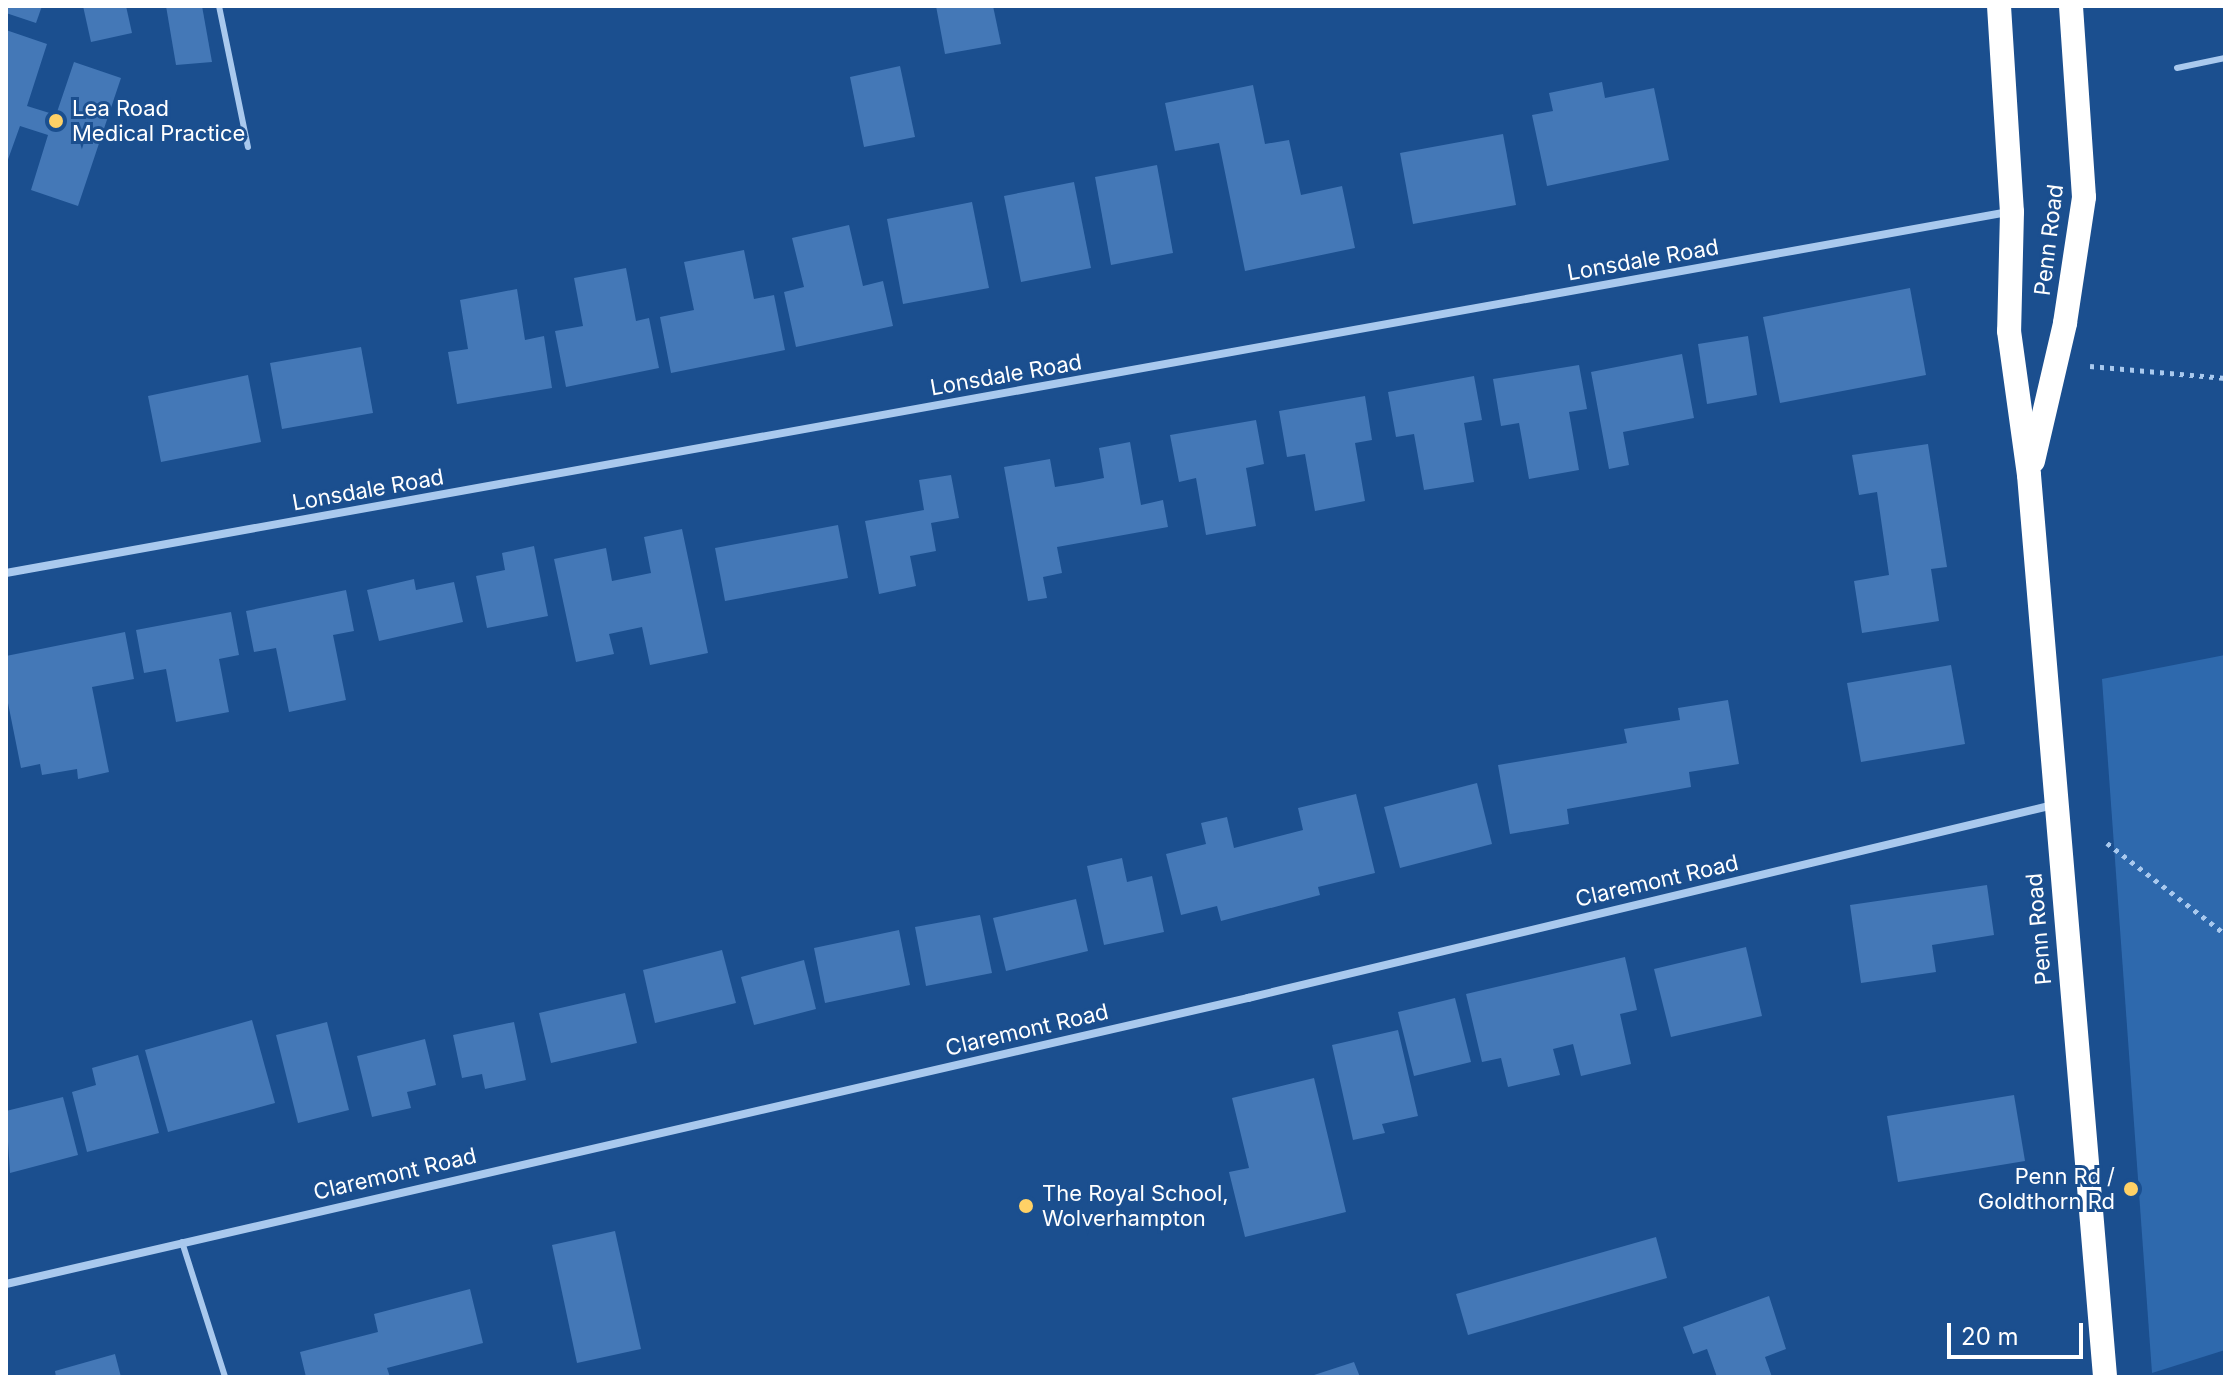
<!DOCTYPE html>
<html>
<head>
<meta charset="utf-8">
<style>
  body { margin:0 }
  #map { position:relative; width:2231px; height:1383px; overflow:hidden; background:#1b4f8f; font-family:Inter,sans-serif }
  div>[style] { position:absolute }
  .green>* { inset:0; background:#2e69ad }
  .building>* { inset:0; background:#4478b7 }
  .path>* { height:5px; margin-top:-2.5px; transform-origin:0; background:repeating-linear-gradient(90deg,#a9c9ee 0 4px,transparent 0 10px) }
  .lane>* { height:6px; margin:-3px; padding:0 3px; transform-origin:3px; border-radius:3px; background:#a9c9ee }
  .street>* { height:8px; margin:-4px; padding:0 4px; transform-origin:4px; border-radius:4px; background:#a9c9ee }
  .highway>* { height:24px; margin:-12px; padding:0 12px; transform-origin:12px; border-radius:12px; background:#fff }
  .dots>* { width:22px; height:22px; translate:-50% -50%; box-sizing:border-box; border:4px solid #1b4f8f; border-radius:50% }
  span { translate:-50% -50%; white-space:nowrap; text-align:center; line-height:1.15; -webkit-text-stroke:6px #1b4f8f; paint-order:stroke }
  .poi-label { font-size:22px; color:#fff }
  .left { translate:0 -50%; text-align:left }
  .right { translate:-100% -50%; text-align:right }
  .street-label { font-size:22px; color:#fff }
  .frame { position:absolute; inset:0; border:8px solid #fff; pointer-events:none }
  .scale { position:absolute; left:1947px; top:1323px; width:136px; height:36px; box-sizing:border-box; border:4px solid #fff; border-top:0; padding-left:10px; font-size:24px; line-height:28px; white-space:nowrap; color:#fff; -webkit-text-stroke:6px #1b4f8f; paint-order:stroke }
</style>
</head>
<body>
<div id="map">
  <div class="green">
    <div style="clip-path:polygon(2225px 655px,2225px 1350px,2152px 1373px,2102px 679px)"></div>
  </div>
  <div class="building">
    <div style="clip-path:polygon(6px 6px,42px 6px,36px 23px,6px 13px)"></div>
    <div style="clip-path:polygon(83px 6px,126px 6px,132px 33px,91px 42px)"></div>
    <div style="clip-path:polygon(166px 6px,202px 6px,212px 62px,176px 65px)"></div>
    <div style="clip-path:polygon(936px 6px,993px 6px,1001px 44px,945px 54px)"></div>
    <div style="clip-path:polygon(6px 30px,47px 44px,27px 106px,56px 115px,74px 62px,121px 78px,78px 206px,31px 190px,48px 135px,20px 126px,6px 165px)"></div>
    <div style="clip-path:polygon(900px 66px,915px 137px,864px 147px,850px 77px)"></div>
    <div style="clip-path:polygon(1602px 82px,1605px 98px,1654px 88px,1669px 160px,1547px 186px,1532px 115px,1553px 111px,1549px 93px)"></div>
    <div style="clip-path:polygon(1253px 85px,1265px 144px,1289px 140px,1301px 195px,1342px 186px,1355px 248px,1245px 271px,1219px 143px,1175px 151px,1165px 103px)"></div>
    <div style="clip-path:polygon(1503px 134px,1516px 205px,1413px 224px,1400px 153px)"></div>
    <div style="clip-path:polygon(1157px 165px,1173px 253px,1111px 265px,1095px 177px)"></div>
    <div style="clip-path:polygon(1074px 182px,1091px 268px,1021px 282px,1004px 196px)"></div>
    <div style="clip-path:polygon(972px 202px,989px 288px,903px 304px,887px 219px)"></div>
    <div style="clip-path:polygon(849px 225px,863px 286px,883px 281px,893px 326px,796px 347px,784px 292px,804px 287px,792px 238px)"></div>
    <div style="clip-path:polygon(744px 250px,754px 299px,774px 295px,785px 350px,671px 373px,660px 317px,694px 310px,684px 262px)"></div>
    <div style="clip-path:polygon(626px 268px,636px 321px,649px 318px,659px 368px,566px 387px,555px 331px,583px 326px,574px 278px)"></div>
    <div style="clip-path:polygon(1910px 288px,1926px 375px,1780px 403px,1763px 317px)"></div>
    <div style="clip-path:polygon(517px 289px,525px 340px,544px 336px,552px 388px,457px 404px,448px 352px,468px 349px,460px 300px)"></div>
    <div style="clip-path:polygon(1748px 336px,1757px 395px,1707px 404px,1698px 344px)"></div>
    <div style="clip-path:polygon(361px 347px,373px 413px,282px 429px,270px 363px)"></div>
    <div style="clip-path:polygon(1682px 354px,1694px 418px,1623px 432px,1629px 465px,1609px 469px,1591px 372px)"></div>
    <div style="clip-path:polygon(1579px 365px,1587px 409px,1569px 412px,1579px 470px,1529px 479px,1519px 423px,1501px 426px,1493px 379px)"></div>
    <div style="clip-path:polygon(248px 375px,261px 442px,161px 462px,148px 396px)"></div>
    <div style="clip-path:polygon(1474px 376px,1482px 420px,1464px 423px,1474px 482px,1424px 490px,1414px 434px,1396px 437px,1388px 392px)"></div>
    <div style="clip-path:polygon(1365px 396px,1372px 440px,1355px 443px,1365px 501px,1315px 511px,1305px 454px,1287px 457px,1279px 411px)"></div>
    <div style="clip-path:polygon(1256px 420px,1264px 464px,1246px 468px,1256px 526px,1206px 535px,1196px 478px,1179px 482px,1170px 435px)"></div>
    <div style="clip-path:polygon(1130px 442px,1141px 505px,1163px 500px,1168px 527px,1057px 547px,1062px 573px,1043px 577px,1047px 598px,1028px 601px,1004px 467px,1050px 459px,1055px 487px,1079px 483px,1104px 478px,1099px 448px)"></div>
    <div style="clip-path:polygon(1928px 444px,1947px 567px,1931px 569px,1939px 621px,1862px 633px,1854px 581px,1889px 575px,1877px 492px,1859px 495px,1852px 455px)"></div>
    <div style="clip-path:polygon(951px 475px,959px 518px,931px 523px,936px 551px,910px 556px,916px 586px,879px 594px,865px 521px,924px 510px,919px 480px)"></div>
    <div style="clip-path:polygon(838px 525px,848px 578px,725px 601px,715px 548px)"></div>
    <div style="clip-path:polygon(682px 529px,708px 653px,650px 665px,642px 627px,609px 634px,614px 654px,576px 662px,554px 559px,606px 548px,612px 581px,651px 573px,644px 537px)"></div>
    <div style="clip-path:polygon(534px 546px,548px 616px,487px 628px,476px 576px,505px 570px,502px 553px)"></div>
    <div style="clip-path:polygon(414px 579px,416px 590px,454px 582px,463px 622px,379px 641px,367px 590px)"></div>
    <div style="clip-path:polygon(346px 590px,354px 631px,333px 635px,346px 700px,289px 712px,276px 648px,254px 652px,246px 611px)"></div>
    <div style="clip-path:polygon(231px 612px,239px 655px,219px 659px,229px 712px,176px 722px,166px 669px,144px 673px,136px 630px)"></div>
    <div style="clip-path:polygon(125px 632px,134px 679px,92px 687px,109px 772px,78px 779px,77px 769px,42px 775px,40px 764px,21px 768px,6px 693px,6px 656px)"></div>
    <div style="clip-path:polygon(1951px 665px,1965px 744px,1861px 762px,1847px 683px)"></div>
    <div style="clip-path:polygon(1728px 700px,1739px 764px,1689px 772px,1691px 787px,1567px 809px,1569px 824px,1510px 834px,1498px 765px,1627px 743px,1624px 729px,1680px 720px,1678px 708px)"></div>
    <div style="clip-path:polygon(1477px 783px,1492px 844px,1400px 868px,1384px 807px)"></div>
    <div style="clip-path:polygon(1356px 794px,1375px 873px,1318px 887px,1320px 895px,1221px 921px,1217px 906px,1181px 915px,1166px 854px,1206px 844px,1201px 823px,1227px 817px,1234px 848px,1303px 830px,1298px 808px)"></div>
    <div style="clip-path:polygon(1122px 858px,1127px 882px,1152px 876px,1164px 932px,1104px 945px,1087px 866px)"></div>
    <div style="clip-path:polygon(1987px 885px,1994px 935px,1932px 945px,1936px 972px,1861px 983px,1850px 905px)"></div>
    <div style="clip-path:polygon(1076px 899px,1088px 951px,1006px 971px,993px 918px)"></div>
    <div style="clip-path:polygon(980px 915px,992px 973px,926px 986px,915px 927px)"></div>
    <div style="clip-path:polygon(899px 930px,910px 985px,825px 1003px,814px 948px)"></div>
    <div style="clip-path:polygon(1746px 947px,1762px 1016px,1671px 1037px,1654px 969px)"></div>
    <div style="clip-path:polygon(722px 950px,736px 1003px,655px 1023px,643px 970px)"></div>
    <div style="clip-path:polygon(1625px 957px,1637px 1010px,1620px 1014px,1631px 1064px,1581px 1076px,1573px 1044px,1553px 1049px,1560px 1075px,1508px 1087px,1501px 1058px,1482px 1062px,1466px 994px)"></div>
    <div style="clip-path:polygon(804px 960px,816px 1009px,754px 1025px,741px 977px)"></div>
    <div style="clip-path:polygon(625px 993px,637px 1043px,551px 1063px,539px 1013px)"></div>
    <div style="clip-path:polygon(1455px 998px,1471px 1062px,1414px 1076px,1398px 1012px)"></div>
    <div style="clip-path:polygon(252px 1020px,275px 1103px,168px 1132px,145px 1050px)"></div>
    <div style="clip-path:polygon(327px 1022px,349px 1110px,298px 1123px,276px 1035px)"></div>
    <div style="clip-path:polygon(514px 1022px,526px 1080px,485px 1089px,482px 1074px,462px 1078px,453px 1035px)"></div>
    <div style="clip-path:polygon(1398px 1030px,1418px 1116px,1382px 1124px,1385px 1133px,1353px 1140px,1332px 1045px)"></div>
    <div style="clip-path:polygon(425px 1039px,436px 1085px,407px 1092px,411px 1108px,372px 1117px,357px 1056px)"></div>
    <div style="clip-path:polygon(138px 1055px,159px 1133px,87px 1152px,72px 1092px,96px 1085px,92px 1068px)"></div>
    <div style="clip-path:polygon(1314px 1078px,1346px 1212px,1245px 1237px,1229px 1172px,1249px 1168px,1232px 1098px)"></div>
    <div style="clip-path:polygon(2014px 1095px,2025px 1161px,1898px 1182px,1887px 1116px)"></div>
    <div style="clip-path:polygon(63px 1097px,78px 1155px,10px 1173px,6px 1111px)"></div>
    <div style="clip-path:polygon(615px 1231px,641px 1349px,577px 1363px,552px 1245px)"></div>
    <div style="clip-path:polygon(1656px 1237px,1667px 1278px,1468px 1335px,1456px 1294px)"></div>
    <div style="clip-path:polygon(470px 1289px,483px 1343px,387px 1368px,390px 1377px,306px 1377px,300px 1352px,378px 1332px,374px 1314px)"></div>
    <div style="clip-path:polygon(1769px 1296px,1786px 1349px,1765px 1357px,1772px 1377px,1717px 1377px,1707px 1349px,1693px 1354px,1683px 1327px)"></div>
    <div style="clip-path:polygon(115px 1354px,121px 1377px,56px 1377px,55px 1371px)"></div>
    <div style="clip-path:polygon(1354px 1362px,1360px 1377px,1311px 1377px,1311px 1376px)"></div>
  </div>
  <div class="path">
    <div style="left:2090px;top:366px;width:136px;rotate:5.1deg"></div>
    <div style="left:2107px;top:843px;width:149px;rotate:37.6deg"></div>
  </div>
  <div class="lane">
    <div style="left:219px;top:6px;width:144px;rotate:78.4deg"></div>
    <div style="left:2177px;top:68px;width:49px;rotate:-11.8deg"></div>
    <div style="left:182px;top:1242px;width:142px;rotate:72.3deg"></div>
  </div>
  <div class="street">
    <div style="left:6px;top:573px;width:2035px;rotate:-10.22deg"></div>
    <div style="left:6px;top:1284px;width:1275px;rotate:-12.97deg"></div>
    <div style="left:1248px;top:998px;width:828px;rotate:-13.48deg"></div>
  </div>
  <div class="highway">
    <div style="left:1999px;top:6px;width:206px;rotate:86.4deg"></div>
    <div style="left:2012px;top:212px;width:119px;rotate:91.4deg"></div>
    <div style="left:2009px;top:331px;width:145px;rotate:82.1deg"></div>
    <div style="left:2029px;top:475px;width:905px;rotate:85.18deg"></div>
    <div style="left:2033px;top:461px;width:142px;rotate:-76.9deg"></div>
    <div style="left:2065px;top:323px;width:127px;rotate:-81.4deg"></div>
    <div style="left:2084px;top:197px;width:191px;rotate:-93.9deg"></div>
  </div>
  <div class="dots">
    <div style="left:56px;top:121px;background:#ffd166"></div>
    <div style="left:2131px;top:1189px;background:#ffd166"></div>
    <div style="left:1026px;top:1206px;background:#ffd166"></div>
  </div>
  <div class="poi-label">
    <span class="left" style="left:72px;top:121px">Lea Road<br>Medical Practice</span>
    <span class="right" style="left:2115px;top:1189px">Penn Rd /<br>Goldthorn Rd</span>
    <span class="left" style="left:1042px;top:1206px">The Royal School,<br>Wolverhampton</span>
  </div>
  <div class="street-label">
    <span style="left:2049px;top:240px;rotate:-83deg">Penn Road</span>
    <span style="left:1643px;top:260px;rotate:-10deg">Lonsdale Road</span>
    <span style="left:1006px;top:375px;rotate:-10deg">Lonsdale Road</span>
    <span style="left:368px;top:490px;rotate:-10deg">Lonsdale Road</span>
    <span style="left:1657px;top:881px;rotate:-13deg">Claremont Road</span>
    <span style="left:2039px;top:929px;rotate:-95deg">Penn Road</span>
    <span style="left:1027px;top:1030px;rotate:-13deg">Claremont Road</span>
    <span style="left:395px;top:1174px;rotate:-13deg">Claremont Road</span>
  </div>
  <div class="frame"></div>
  <div class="scale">20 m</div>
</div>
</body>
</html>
